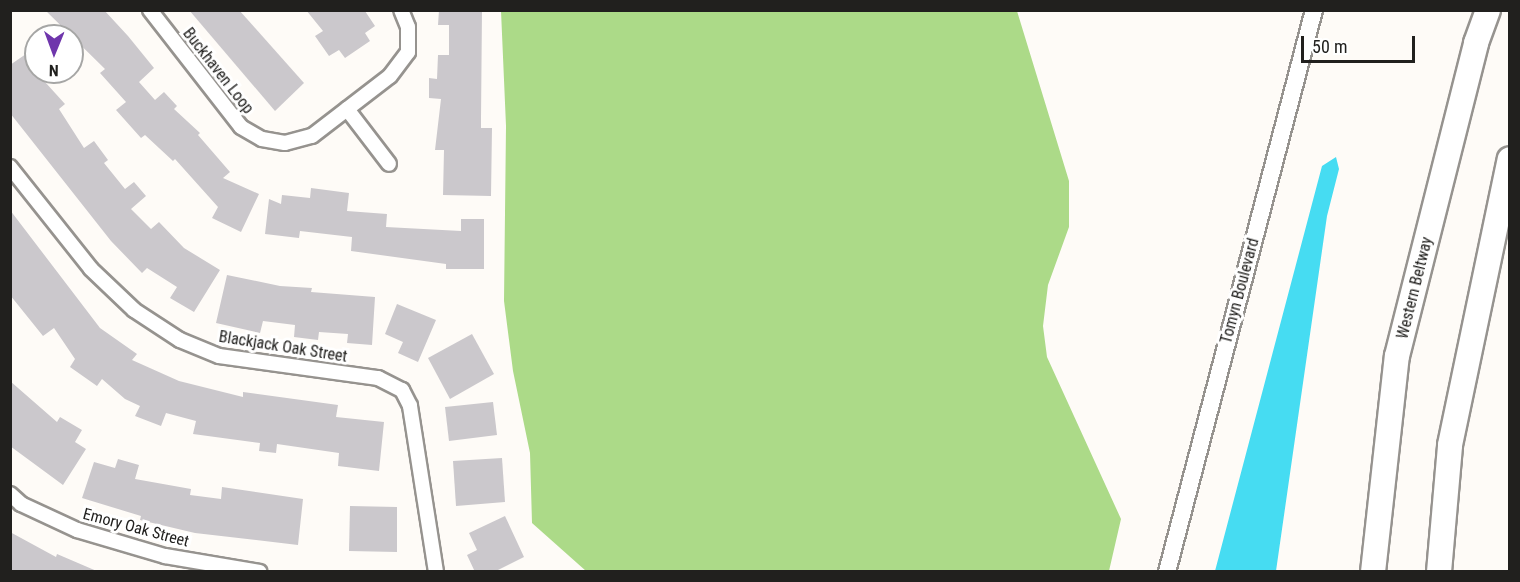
<!DOCTYPE html>
<html>
<head>
<meta charset="utf-8">
<style>
  body { margin:0 }
  #map { position:relative; width:1520px; height:582px; overflow:hidden; background:#fefbf7; font-family:"Roboto Condensed",sans-serif }
  div>[style] { position:absolute }
  .green>* { inset:0; background:#acda88 }
  .water>* { inset:0; background:#46dcf2 }
  .building>* { inset:0; background:#cbc8cc }
  .roads { filter:drop-shadow(2px 0 #96938f) drop-shadow(-2px 0 #96938f) drop-shadow(0 2px #96938f) drop-shadow(0 -2px #96938f) }
  .minor>* { height:14px; margin:-7px; padding:0 7px; transform-origin:7px; border-radius:7px; background:#fff }
  .tertiary>* { height:16px; margin:-8px; padding:0 8px; transform-origin:8px; border-radius:8px; background:#fff }
  .motorway>* { height:24px; margin:-12px; padding:0 12px; transform-origin:12px; border-radius:12px; background:#fff }
  span { translate:-50% -50%; white-space:nowrap; text-align:center; line-height:1.15; -webkit-text-stroke:6px #fff; paint-order:stroke }
  .street-label { font-size:16px; color:#21201e }
  .frame { position:absolute; inset:0; border:12px solid #21201e; pointer-events:none }
  .north { position:absolute; left:24px; top:24px; width:60px; height:60px; box-sizing:border-box; background:#fff; border:2px solid #a6a6a5; border-radius:50%; rotate:181deg; font-size:16px; font-weight:700; line-height:24px; text-align:center; color:#21201e }
  .north::after { content:''; display:block; margin:auto; width:21px; height:27px; background:#6f36ac; clip-path:polygon(50% 0,100% 100%,50% 72%,0 100%) }
  .scale { position:absolute; left:1301px; top:36px; width:114px; height:27px; box-sizing:border-box; border:3px solid #21201e; border-top:0; padding-left:8px; font-size:18px; line-height:21px; white-space:nowrap; color:#21201e; -webkit-text-stroke:4px #fff; paint-order:stroke }
</style>
</head>
<body>
<div id="map">
  <div class="green">
    <div style="clip-path:polygon(501px 11px,1017px 11px,1069px 181px,1069px 227px,1048px 285px,1043px 326px,1047px 357px,1121px 519px,1109px 571px,586px 571px,532px 523px,530px 453px,513px 371px,504px 301px,506px 126px)"></div>
  </div>
  <div class="water">
    <div style="clip-path:polygon(1336px 157px,1339px 169px,1327px 216px,1276px 571px,1215px 571px,1322px 166px)"></div>
  </div>
  <div class="building">
    <div style="clip-path:polygon(45px 10px,104px 10px,128px 36px,154px 68px,139px 82px,155px 100px,164px 92px,177px 106px,174px 109px,200px 133px,198px 135px,230px 172px,223px 178px,259px 194px,241px 232px,212px 218px,218px 207px,175px 159px,173px 161px,145px 135px,141px 138px,116px 110px,126px 102px,100px 73px,105px 69px)"></div>
    <div style="clip-path:polygon(189px 10px,239px 10px,304px 83px,275px 111px)"></div>
    <div style="clip-path:polygon(306px 10px,365px 11px,375px 26px,365px 33px,370px 41px,345px 58px,339px 50px,329px 56px,315px 36px,323px 31px)"></div>
    <div style="clip-path:polygon(439px 10px,482px 10px,481px 119px,481px 128px,492px 128px,491px 196px,443px 195px,444px 150px,435px 150px,441px 99px,429px 98px,429px 78px,437px 79px,438px 55px,449px 55px,449px 25px,438px 25px)"></div>
    <div style="clip-path:polygon(26px 54px,36px 72px,65px 104px,59px 109px,84px 148px,94px 141px,108px 160px,104px 163px,125px 189px,134px 182px,146px 196px,131px 209px,151px 229px,159px 222px,184px 248px,220px 270px,194px 312px,170px 298px,177px 287px,147px 268px,142px 273px,111px 241px,10px 113px,10px 65px)"></div>
    <div style="clip-path:polygon(311px 188px,349px 193px,347px 211px,387px 214px,386px 227px,461px 231px,461px 219px,484px 219px,484px 269px,446px 269px,446px 264px,351px 251px,352px 237px,300px 231px,299px 238px,265px 234px,269px 199px,281px 204px,282px 195px,310px 198px)"></div>
    <div style="clip-path:polygon(10px 210px,100px 328px,137px 354px,132px 360px,179px 381px,243px 397px,243px 392px,338px 405px,336px 417px,384px 422px,379px 471px,338px 466px,339px 453px,277px 444px,276px 453px,259px 451px,260px 443px,193px 434px,196px 421px,166px 413px,161px 426px,135px 416px,140px 406px,125px 399px,102px 379px,97px 386px,70px 367px,75px 359px,54px 328px,43px 336px,10px 295px)"></div>
    <div style="clip-path:polygon(227px 275px,280px 286px,312px 288px,311px 292px,375px 297px,372px 345px,347px 343px,348px 334px,319px 332px,318px 340px,294px 337px,295px 325px,263px 321px,260px 333px,216px 323px)"></div>
    <div style="clip-path:polygon(397px 304px,436px 320px,418px 362px,398px 353px,403px 342px,385px 334px)"></div>
    <div style="clip-path:polygon(472px 334px,494px 374px,450px 399px,428px 358px)"></div>
    <div style="clip-path:polygon(10px 381px,57px 422px,60px 417px,82px 430px,75px 442px,86px 449px,63px 485px,10px 446px)"></div>
    <div style="clip-path:polygon(493px 402px,497px 435px,449px 441px,445px 407px)"></div>
    <div style="clip-path:polygon(502px 458px,505px 502px,456px 506px,453px 461px)"></div>
    <div style="clip-path:polygon(118px 459px,139px 465px,135px 479px,191px 489px,190px 495px,221px 499px,222px 487px,303px 499px,298px 545px,195px 533px,140px 520px,141px 516px,82px 498px,94px 462px,115px 468px)"></div>
    <div style="clip-path:polygon(350px 506px,397px 507px,397px 552px,349px 551px)"></div>
    <div style="clip-path:polygon(505px 516px,524px 557px,494px 572px,475px 572px,467px 555px,477px 550px,469px 533px)"></div>
    <div style="clip-path:polygon(10px 532px,56px 557px,57px 554px,99px 572px,10px 572px)"></div>
  </div>
  <div class="roads">
    <div class="minor">
      <div style="left:150px;top:10px;width:148px;rotate:52.1deg"></div>
      <div style="left:241px;top:127px;width:24px;rotate:30deg"></div>
      <div style="left:262px;top:139px;width:23px;rotate:10deg"></div>
      <div style="left:285px;top:143px;width:28px;rotate:-15deg"></div>
      <div style="left:312px;top:136px;width:98px;rotate:-37.6deg"></div>
      <div style="left:390px;top:76px;width:30px;rotate:-53deg"></div>
      <div style="left:408px;top:52px;width:25px;rotate:-90deg"></div>
      <div style="left:408px;top:27px;width:18px;rotate:-112deg"></div>
      <div style="left:347px;top:109px;width:69px;rotate:52.6deg"></div>
      <div style="left:10px;top:167px;width:130px;rotate:51.5deg"></div>
      <div style="left:91px;top:269px;width:59px;rotate:43.6deg"></div>
      <div style="left:134px;top:310px;width:55px;rotate:33.1deg"></div>
      <div style="left:180px;top:340px;width:42px;rotate:22.3deg"></div>
      <div style="left:219px;top:356px;width:161px;rotate:7.9deg"></div>
      <div style="left:378px;top:378px;width:27px;rotate:27deg"></div>
      <div style="left:402px;top:390px;width:18px;rotate:63deg"></div>
      <div style="left:410px;top:406px;width:168px;rotate:81.1deg"></div>
      <div style="left:10px;top:494px;width:15px;rotate:42deg"></div>
      <div style="left:21px;top:504px;width:62px;rotate:24.9deg"></div>
      <div style="left:77px;top:530px;width:92px;rotate:16.5deg"></div>
      <div style="left:165px;top:556px;width:96px;rotate:9.6deg"></div>
    </div>
    <div class="tertiary">
      <div style="left:1167px;top:572px;width:581px;rotate:-75.34deg"></div>
    </div>
    <div class="motorway">
      <div style="left:1373px;top:572px;width:217px;rotate:-83.7deg"></div>
      <div style="left:1397px;top:356px;width:323px;rotate:-75.8deg"></div>
      <div style="left:1476px;top:43px;width:35px;rotate:-70deg"></div>
      <div style="left:1439px;top:572px;width:127px;rotate:-85deg"></div>
      <div style="left:1450px;top:445px;width:292px;rotate:-78.2deg"></div>
    </div>
  </div>
  <div class="street-label">
    <span style="left:218px;top:71px;rotate:52deg">Buckhaven Loop</span>
    <span style="left:1415px;top:288px;rotate:-76deg">Western Beltway</span>
    <span style="left:1240px;top:291px;rotate:-75deg">Tomyn Boulevard</span>
    <span style="left:283px;top:347px;rotate:9deg">Blackjack Oak Street</span>
    <span style="left:136px;top:528px;rotate:15deg">Emory Oak Street</span>
  </div>
  <div class="frame"></div>
  <div class="north">N</div>
  <div class="scale">50 m</div>
</div>
</body>
</html>
